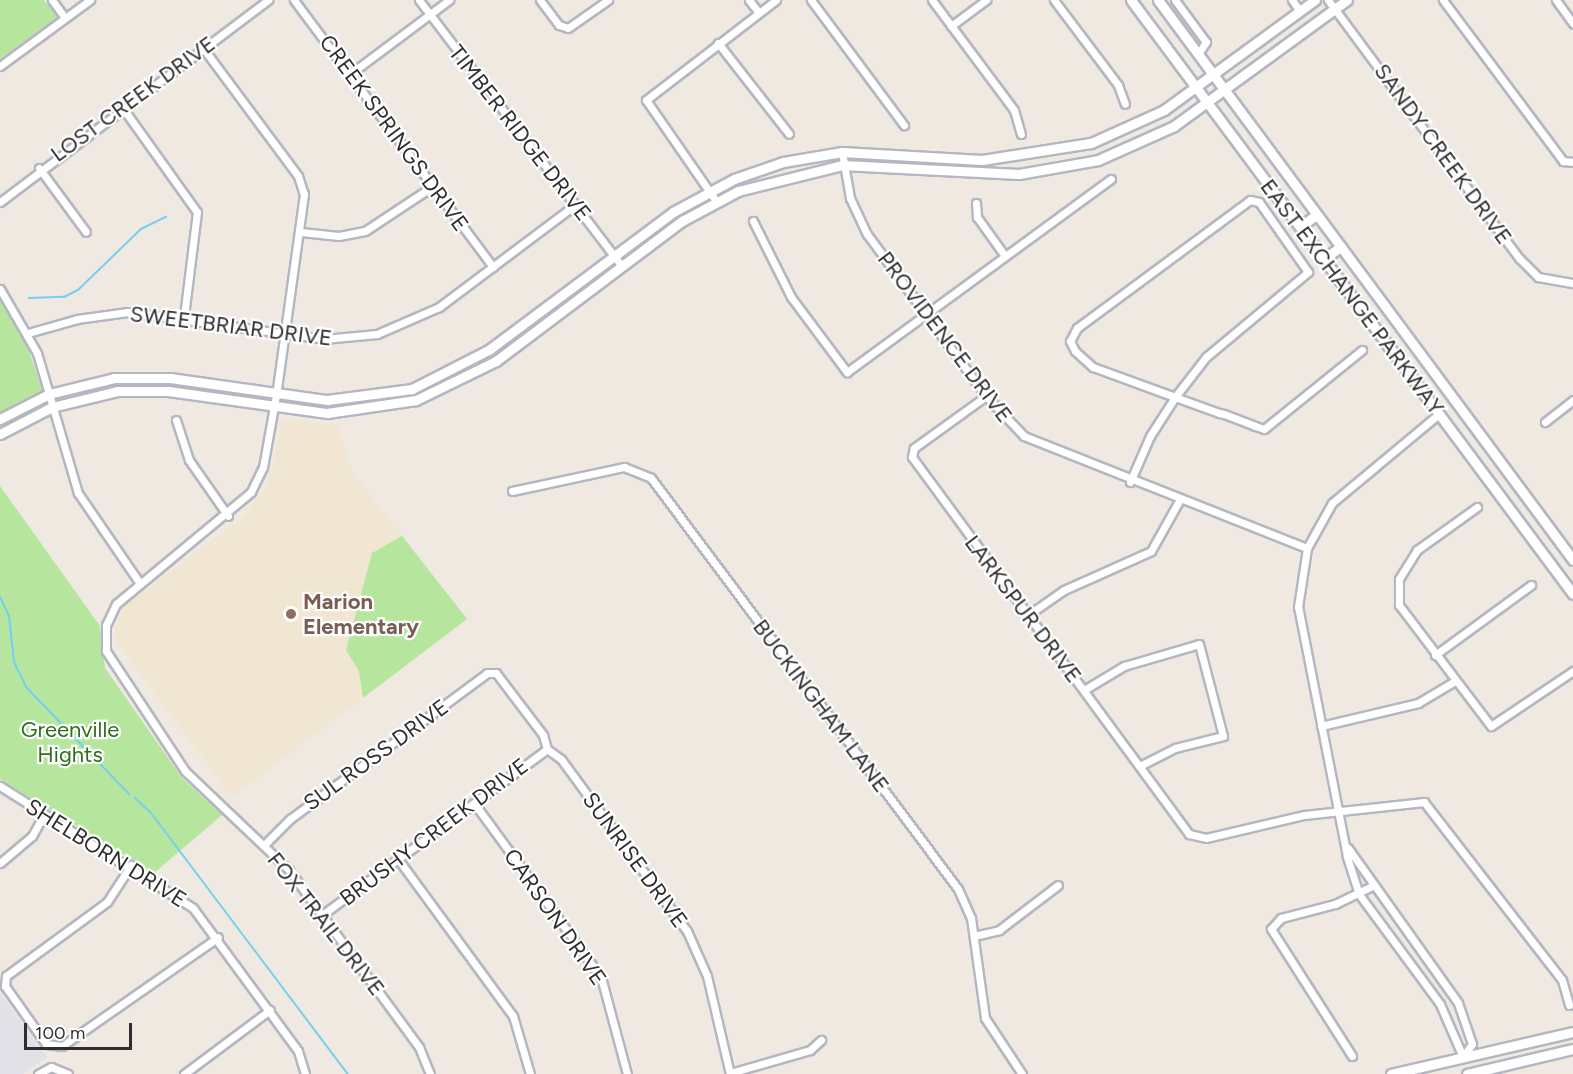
<!DOCTYPE html>
<html>
<head>
<meta charset="utf-8">
<style>
  body { margin:0 }
  #map { position:relative; width:1573px; height:1074px; overflow:hidden; background:#efe9e1; font-family:Figtree,sans-serif }
  div>[style] { position:absolute }
  .industrial>* { inset:0; background:#e3e1e8 }
  .education>* { inset:0; background:#f0e6d1 }
  .green>* { inset:0; background:#b6e59e }
  .stream>* { height:2px; margin:-1px; padding:0 1px; transform-origin:1px; border-radius:1px; background:#75cff0 }
  .roads { filter:drop-shadow(2px 0 #b4b7c1) drop-shadow(-2px 0 #b4b7c1) drop-shadow(0 2px #b4b7c1) drop-shadow(0 -2px #b4b7c1) }
  .street>* { height:7px; margin:-3.5px; padding:0 3.5px; transform-origin:3.5px; border-radius:3.5px; background:#fff }
  .secondary>* { height:9px; margin:-4.5px; padding:0 4.5px; transform-origin:4.5px; border-radius:4.5px; background:#fff }
  .dots>* { width:16px; height:16px; translate:-50% -50%; box-sizing:border-box; border:3px solid #fff; border-radius:50% }
  span { translate:-50% -50%; white-space:nowrap; text-align:center; line-height:1.15; -webkit-text-stroke:4.5px #fff; paint-order:stroke }
  .street-label { font-size:22px; color:#2e2e2e }
  .education-label { font-size:22px; color:#785e54; font-weight:700 }
  .left { translate:0 -50%; text-align:left }
  .park-label { font-size:22px; color:#2c6e1b }
  .scale { position:absolute; left:24px; top:1023px; width:108px; height:27px; box-sizing:border-box; border:3px solid #2e2e2e; border-top:0; padding-left:8px; font-size:18px; line-height:21px; white-space:nowrap; color:#2e2e2e; -webkit-text-stroke:4px #fff; paint-order:stroke }
</style>
</head>
<body>
<div id="map">
  <div class="industrial">
    <div style="clip-path:polygon(0 993px,47px 1057px,23px 1074px,0 1074px)"></div>
  </div>
  <div class="education">
    <div style="clip-path:polygon(283px 421px,337px 424px,352px 472px,467px 619px,232px 797px,113px 637px,122px 608px,243px 517px,268px 483px)"></div>
  </div>
  <div class="green">
    <div style="clip-path:polygon(0 0,44px 0,57px 17px,0 59px)"></div>
    <div style="clip-path:polygon(0 298px,24px 336px,43px 392px,0 414px)"></div>
    <div style="clip-path:polygon(0 486px,100px 626px,105px 668px,182px 778px,222px 815px,154px 873px,0 779px)"></div>
    <div style="clip-path:polygon(402px 536px,467px 619px,363px 698px,359px 671px,346px 650px,372px 553px)"></div>
  </div>
  <div class="stream">
    <div style="left:29px;top:298px;width:35px;rotate:-2deg"></div>
    <div style="left:64px;top:297px;width:16px;rotate:-27deg"></div>
    <div style="left:78px;top:290px;width:88px;rotate:-44.1deg"></div>
    <div style="left:141px;top:229px;width:28px;rotate:-26deg"></div>
    <div style="left:0;top:597px;width:21px;rotate:65deg"></div>
    <div style="left:9px;top:616px;width:46px;rotate:83.8deg"></div>
    <div style="left:14px;top:662px;width:28px;rotate:64deg"></div>
    <div style="left:26px;top:687px;width:149px;rotate:46.1deg"></div>
    <div style="left:134px;top:797px;width:23px;rotate:43deg"></div>
    <div style="left:151px;top:813px;width:327px;rotate:53deg"></div>
  </div>
  <div class="roads">
    <div class="street">
      <div style="left:52px;top:0;width:22px;rotate:54deg"></div>
      <div style="left:294px;top:0;width:333px;rotate:53.3deg"></div>
      <div style="left:419px;top:0;width:335px;rotate:52.7deg"></div>
      <div style="left:540px;top:0;width:31px;rotate:53deg"></div>
      <div style="left:559px;top:25px;width:9px;rotate:18deg"></div>
      <div style="left:568px;top:28px;width:49px;rotate:-35deg"></div>
      <div style="left:749px;top:0;width:16px;rotate:52deg"></div>
      <div style="left:811px;top:0;width:156px;rotate:53.4deg"></div>
      <div style="left:932px;top:0;width:137px;rotate:53.3deg"></div>
      <div style="left:1014px;top:110px;width:25px;rotate:74deg"></div>
      <div style="left:1054px;top:0;width:106px;rotate:53deg"></div>
      <div style="left:1118px;top:85px;width:20px;rotate:70deg"></div>
      <div style="left:1175px;top:0;width:52px;rotate:53.6deg"></div>
      <div style="left:1206px;top:42px;width:14px;rotate:124deg"></div>
      <div style="left:1292px;top:0;width:14px;rotate:54deg"></div>
      <div style="left:1328px;top:0;width:321px;rotate:53.5deg"></div>
      <div style="left:1519px;top:258px;width:27px;rotate:45deg"></div>
      <div style="left:1538px;top:277px;width:36px;rotate:10deg"></div>
      <div style="left:1443px;top:0;width:201px;rotate:53.3deg"></div>
      <div style="left:1563px;top:161px;width:10px;rotate:6deg"></div>
      <div style="left:1556px;top:0;width:29px;rotate:54deg"></div>
      <div style="left:951px;top:26px;width:44px;rotate:-36.6deg"></div>
      <div style="left:718px;top:43px;width:115px;rotate:52deg"></div>
      <div style="left:203px;top:48px;width:159px;rotate:53.4deg"></div>
      <div style="left:298px;top:176px;width:19px;rotate:72deg"></div>
      <div style="left:304px;top:194px;width:203px;rotate:97.9deg"></div>
      <div style="left:276px;top:395px;width:73px;rotate:100.2deg"></div>
      <div style="left:263px;top:467px;width:28px;rotate:116deg"></div>
      <div style="left:251px;top:492px;width:175px;rotate:140.3deg"></div>
      <div style="left:116px;top:604px;width:23px;rotate:115deg"></div>
      <div style="left:106px;top:625px;width:26px;rotate:90deg"></div>
      <div style="left:106px;top:651px;width:144px;rotate:56.6deg"></div>
      <div style="left:185px;top:771px;width:144px;rotate:43.6deg"></div>
      <div style="left:289px;top:870px;width:220px;rotate:53.7deg"></div>
      <div style="left:419px;top:1047px;width:29px;rotate:68deg"></div>
      <div style="left:0;top:66px;width:112px;rotate:-36.3deg"></div>
      <div style="left:350px;top:74px;width:124px;rotate:-36.8deg"></div>
      <div style="left:122px;top:107px;width:129px;rotate:54.5deg"></div>
      <div style="left:197px;top:212px;width:106px;rotate:97.1deg"></div>
      <div style="left:842px;top:152px;width:47px;rotate:80.1deg"></div>
      <div style="left:850px;top:198px;width:40px;rotate:65deg"></div>
      <div style="left:867px;top:234px;width:201px;rotate:53.7deg"></div>
      <div style="left:986px;top:396px;width:55px;rotate:46.5deg"></div>
      <div style="left:1024px;top:436px;width:304px;rotate:21.6deg"></div>
      <div style="left:39px;top:168px;width:79px;rotate:53.7deg"></div>
      <div style="left:716px;top:201px;width:123px;rotate:-124.7deg"></div>
      <div style="left:646px;top:100px;width:164px;rotate:-37.6deg"></div>
      <div style="left:0;top:202px;width:336px;rotate:-37deg"></div>
      <div style="left:976px;top:203px;width:14px;rotate:86deg"></div>
      <div style="left:977px;top:217px;width:48px;rotate:54.3deg"></div>
      <div style="left:753px;top:221px;width:85px;rotate:63.4deg"></div>
      <div style="left:791px;top:297px;width:94px;rotate:53.3deg"></div>
      <div style="left:847px;top:372px;width:327px;rotate:-36.2deg"></div>
      <div style="left:301px;top:232px;width:38px;rotate:6deg"></div>
      <div style="left:339px;top:236px;width:26px;rotate:-11deg"></div>
      <div style="left:365px;top:231px;width:82px;rotate:-33.5deg"></div>
      <div style="left:0;top:289px;width:74px;rotate:60deg"></div>
      <div style="left:37px;top:353px;width:146px;rotate:73.7deg"></div>
      <div style="left:78px;top:493px;width:108px;rotate:55.6deg"></div>
      <div style="left:28px;top:333px;width:51px;rotate:-15.9deg"></div>
      <div style="left:77px;top:319px;width:51px;rotate:-7.8deg"></div>
      <div style="left:128px;top:312px;width:198px;rotate:7.8deg"></div>
      <div style="left:324px;top:339px;width:53px;rotate:-5.4deg"></div>
      <div style="left:377px;top:334px;width:68px;rotate:-23.5deg"></div>
      <div style="left:439px;top:307px;width:171px;rotate:-36.9deg"></div>
      <div style="left:986px;top:396px;width:89px;rotate:144.2deg"></div>
      <div style="left:914px;top:448px;width:9px;rotate:103deg"></div>
      <div style="left:912px;top:457px;width:468px;rotate:53.7deg"></div>
      <div style="left:1189px;top:834px;width:17px;rotate:13deg"></div>
      <div style="left:1206px;top:838px;width:101px;rotate:-13.2deg"></div>
      <div style="left:1304px;top:815px;width:121px;rotate:-6.2deg"></div>
      <div style="left:1424px;top:802px;width:225px;rotate:52.2deg"></div>
      <div style="left:1562px;top:980px;width:26px;rotate:74deg"></div>
      <div style="left:176px;top:420px;width:42px;rotate:72deg"></div>
      <div style="left:189px;top:460px;width:68px;rotate:55.1deg"></div>
      <div style="left:1545px;top:422px;width:36px;rotate:-38deg"></div>
      <div style="left:1130px;top:482px;width:50px;rotate:-66.5deg"></div>
      <div style="left:1150px;top:436px;width:46px;rotate:-57.3deg"></div>
      <div style="left:1175px;top:397px;width:51px;rotate:-52.2deg"></div>
      <div style="left:1206px;top:357px;width:133px;rotate:-39.8deg"></div>
      <div style="left:1308px;top:272px;width:85px;rotate:-125deg"></div>
      <div style="left:1259px;top:202px;width:9px;rotate:-167deg"></div>
      <div style="left:1250px;top:200px;width:215px;rotate:143.5deg"></div>
      <div style="left:1077px;top:328px;width:15px;rotate:118deg"></div>
      <div style="left:1070px;top:341px;width:11px;rotate:63deg"></div>
      <div style="left:1075px;top:351px;width:24px;rotate:42deg"></div>
      <div style="left:1093px;top:367px;width:87px;rotate:20.1deg"></div>
      <div style="left:1175px;top:397px;width:47px;rotate:20deg"></div>
      <div style="left:1219px;top:413px;width:5px;rotate:11deg"></div>
      <div style="left:1224px;top:414px;width:33px;rotate:21deg"></div>
      <div style="left:1255px;top:426px;width:9px;rotate:18deg"></div>
      <div style="left:1264px;top:429px;width:126px;rotate:-38.9deg"></div>
      <div style="left:512px;top:491px;width:115px;rotate:-12.1deg"></div>
      <div style="left:624px;top:467px;width:29px;rotate:22deg"></div>
      <div style="left:651px;top:478px;width:513px;rotate:53.24deg"></div>
      <div style="left:958px;top:889px;width:32px;rotate:66deg"></div>
      <div style="left:971px;top:918px;width:101px;rotate:82deg"></div>
      <div style="left:985px;top:1018px;width:67px;rotate:56.5deg"></div>
      <div style="left:1477px;top:507px;width:74px;rotate:144.4deg"></div>
      <div style="left:1417px;top:550px;width:34px;rotate:122deg"></div>
      <div style="left:1399px;top:579px;width:26px;rotate:90deg"></div>
      <div style="left:1399px;top:605px;width:152px;rotate:52.8deg"></div>
      <div style="left:1491px;top:726px;width:99px;rotate:-33.9deg"></div>
      <div style="left:1028px;top:615px;width:44px;rotate:-34.8deg"></div>
      <div style="left:1064px;top:590px;width:95px;rotate:-24.1deg"></div>
      <div style="left:1151px;top:551px;width:57px;rotate:-60.8deg"></div>
      <div style="left:1435px;top:655px;width:119px;rotate:-36.1deg"></div>
      <div style="left:1084px;top:690px;width:47px;rotate:-31deg"></div>
      <div style="left:1124px;top:666px;width:78px;rotate:-16.3deg"></div>
      <div style="left:1199px;top:644px;width:95px;rotate:75.4deg"></div>
      <div style="left:1223px;top:736px;width:49px;rotate:166deg"></div>
      <div style="left:1175px;top:748px;width:39px;rotate:153deg"></div>
      <div style="left:1321px;top:726px;width:100px;rotate:-13.3deg"></div>
      <div style="left:1418px;top:703px;width:43px;rotate:-30.7deg"></div>
      <div style="left:0;top:786px;width:228px;rotate:32.3deg"></div>
      <div style="left:193px;top:908px;width:177px;rotate:53.7deg"></div>
      <div style="left:298px;top:1051px;width:24px;rotate:73deg"></div>
      <div style="left:474px;top:803px;width:215px;rotate:53.9deg"></div>
      <div style="left:601px;top:977px;width:100px;rotate:75deg"></div>
      <div style="left:264px;top:845px;width:37px;rotate:-45deg"></div>
      <div style="left:290px;top:819px;width:245px;rotate:-36.5deg"></div>
      <div style="left:487px;top:673px;width:9px"></div>
      <div style="left:496px;top:673px;width:78px;rotate:52.8deg"></div>
      <div style="left:543px;top:735px;width:15px;rotate:74deg"></div>
      <div style="left:547px;top:749px;width:17px;rotate:36deg"></div>
      <div style="left:561px;top:759px;width:213px;rotate:53.8deg"></div>
      <div style="left:687px;top:931px;width:49px;rotate:66deg"></div>
      <div style="left:707px;top:976px;width:101px;rotate:76.8deg"></div>
      <div style="left:1348px;top:848px;width:190px;rotate:54.6deg"></div>
      <div style="left:1458px;top:1003px;width:43px;rotate:71.1deg"></div>
      <div style="left:1472px;top:1044px;width:16px;rotate:125deg"></div>
      <div style="left:1463px;top:1057px;width:58px;rotate:-113.5deg"></div>
      <div style="left:1440px;top:1004px;width:137px;rotate:-126.4deg"></div>
      <div style="left:1359px;top:894px;width:40px;rotate:-108deg"></div>
      <div style="left:1347px;top:856px;width:254px;rotate:-101.1deg"></div>
      <div style="left:1298px;top:607px;width:60px;rotate:-81.3deg"></div>
      <div style="left:1307px;top:548px;width:51px;rotate:-60.9deg"></div>
      <div style="left:1332px;top:503px;width:139px;rotate:-39.8deg"></div>
      <div style="left:398px;top:859px;width:195px;rotate:53.8deg"></div>
      <div style="left:513px;top:1016px;width:60px;rotate:73.7deg"></div>
      <div style="left:0;top:863px;width:42px;rotate:-40.2deg"></div>
      <div style="left:32px;top:836px;width:25px;rotate:-61deg"></div>
      <div style="left:131px;top:865px;width:44px;rotate:123deg"></div>
      <div style="left:107px;top:902px;width:125px;rotate:143.8deg"></div>
      <div style="left:6px;top:976px;width:10px;rotate:96deg"></div>
      <div style="left:5px;top:986px;width:71px;rotate:54.7deg"></div>
      <div style="left:46px;top:1044px;width:16px;rotate:7deg"></div>
      <div style="left:62px;top:1046px;width:190px;rotate:-34.9deg"></div>
      <div style="left:322px;top:915px;width:280px;rotate:-36.4deg"></div>
      <div style="left:974px;top:936px;width:26px;rotate:-13deg"></div>
      <div style="left:999px;top:930px;width:74px;rotate:-37.3deg"></div>
      <div style="left:1352px;top:1056px;width:151px;rotate:-122.5deg"></div>
      <div style="left:1271px;top:929px;width:15px;rotate:-48deg"></div>
      <div style="left:1281px;top:918px;width:56px;rotate:-14.5deg"></div>
      <div style="left:1335px;top:904px;width:41px;rotate:-25.9deg"></div>
      <div style="left:730px;top:1073px;width:83px;rotate:-16deg"></div>
      <div style="left:810px;top:1050px;width:15px;rotate:-42deg"></div>
      <div style="left:38px;top:1074px;width:15px;rotate:-28deg"></div>
      <div style="left:51px;top:1067px;width:18px;rotate:22deg"></div>
      <div style="left:184px;top:1074px;width:107px;rotate:-36.7deg"></div>
    </div>
    <div class="secondary">
      <div style="left:1131px;top:0;width:740px;rotate:53.35deg"></div>
      <div style="left:1158px;top:0;width:697px;rotate:53.46deg"></div>
      <div style="left:1300px;top:227px;width:21px;rotate:-37deg"></div>
      <div style="left:1324px;top:259px;width:21px;rotate:-37deg"></div>
      <div style="left:0;top:419px;width:55px;rotate:-27deg"></div>
      <div style="left:49px;top:394px;width:67px;rotate:-13.8deg"></div>
      <div style="left:114px;top:378px;width:56px"></div>
      <div style="left:170px;top:378px;width:159px;rotate:8deg"></div>
      <div style="left:327px;top:400px;width:86px;rotate:-7.4deg"></div>
      <div style="left:412px;top:389px;width:88px;rotate:-27.1deg"></div>
      <div style="left:490px;top:349px;width:229px;rotate:-36.8deg"></div>
      <div style="left:673px;top:212px;width:69px;rotate:-28.4deg"></div>
      <div style="left:734px;top:179px;width:52px;rotate:-19.1deg"></div>
      <div style="left:783px;top:162px;width:60px;rotate:-9.6deg"></div>
      <div style="left:842px;top:152px;width:140px;rotate:3.3deg"></div>
      <div style="left:982px;top:160px;width:110px;rotate:-8.9deg"></div>
      <div style="left:1091px;top:143px;width:80px;rotate:-24.3deg"></div>
      <div style="left:1164px;top:110px;width:187px;rotate:-36.1deg"></div>
      <div style="left:0;top:434px;width:59px;rotate:-27.4deg"></div>
      <div style="left:52px;top:407px;width:67px;rotate:-13.8deg"></div>
      <div style="left:117px;top:391px;width:51px"></div>
      <div style="left:168px;top:391px;width:161px;rotate:7.9deg"></div>
      <div style="left:327px;top:413px;width:90px;rotate:-8.3deg"></div>
      <div style="left:416px;top:400px;width:89px;rotate:-26deg"></div>
      <div style="left:496px;top:361px;width:233px;rotate:-37deg"></div>
      <div style="left:682px;top:221px;width:64px;rotate:-28.2deg"></div>
      <div style="left:738px;top:191px;width:107px;rotate:-14deg"></div>
      <div style="left:842px;top:165px;width:177px;rotate:2.9deg"></div>
      <div style="left:1019px;top:174px;width:80px;rotate:-10deg"></div>
      <div style="left:1098px;top:160px;width:83px;rotate:-24.1deg"></div>
      <div style="left:1174px;top:126px;width:214px;rotate:-36.1deg"></div>
      <div style="left:1391px;top:1074px;width:187px;rotate:-13deg"></div>
      <div style="left:1467px;top:1074px;width:109px;rotate:-13.3deg"></div>
    </div>
  </div>
  <div class="dots">
    <div style="left:291px;top:614px;background:#8d6e63"></div>
  </div>
  <div class="street-label">
    <span style="left:133px;top:99px;rotate:-36deg">LOST CREEK DRIVE</span>
    <span style="left:394px;top:133px;rotate:54deg">CREEK SPRINGS DRIVE</span>
    <span style="left:520px;top:133px;rotate:52deg">TIMBER RIDGE DRIVE</span>
    <span style="left:1443px;top:154px;rotate:54deg">SANDY CREEK DRIVE</span>
    <span style="left:1352px;top:297px;rotate:53deg">EAST EXCHANGE PARKWAY</span>
    <span style="left:231px;top:326px;rotate:7deg">SWEETBRIAR DRIVE</span>
    <span style="left:945px;top:337px;rotate:53deg">PROVIDENCE DRIVE</span>
    <span style="left:1023px;top:609px;rotate:53deg">LARKSPUR DRIVE</span>
    <span style="left:821px;top:706px;rotate:53deg">BUCKINGHAM LANE</span>
    <span style="left:376px;top:755px;rotate:-36deg">SUL ROSS DRIVE</span>
    <span style="left:434px;top:832px;rotate:-37deg">BRUSHY CREEK DRIVE</span>
    <span style="left:106px;top:853px;rotate:32deg">SHELBORN DRIVE</span>
    <span style="left:635px;top:860px;rotate:54deg">SUNRISE DRIVE</span>
    <span style="left:555px;top:917px;rotate:55deg">CARSON DRIVE</span>
    <span style="left:326px;top:924px;rotate:52deg">FOX TRAIL DRIVE</span>
  </div>
  <div class="education-label">
    <span class="left" style="left:303px;top:614px">Marion<br>Elementary</span>
  </div>
  <div class="park-label">
    <span style="left:70px;top:742px">Greenville<br>Hights</span>
  </div>
  <div class="scale">100 m</div>
</div>
</body>
</html>
